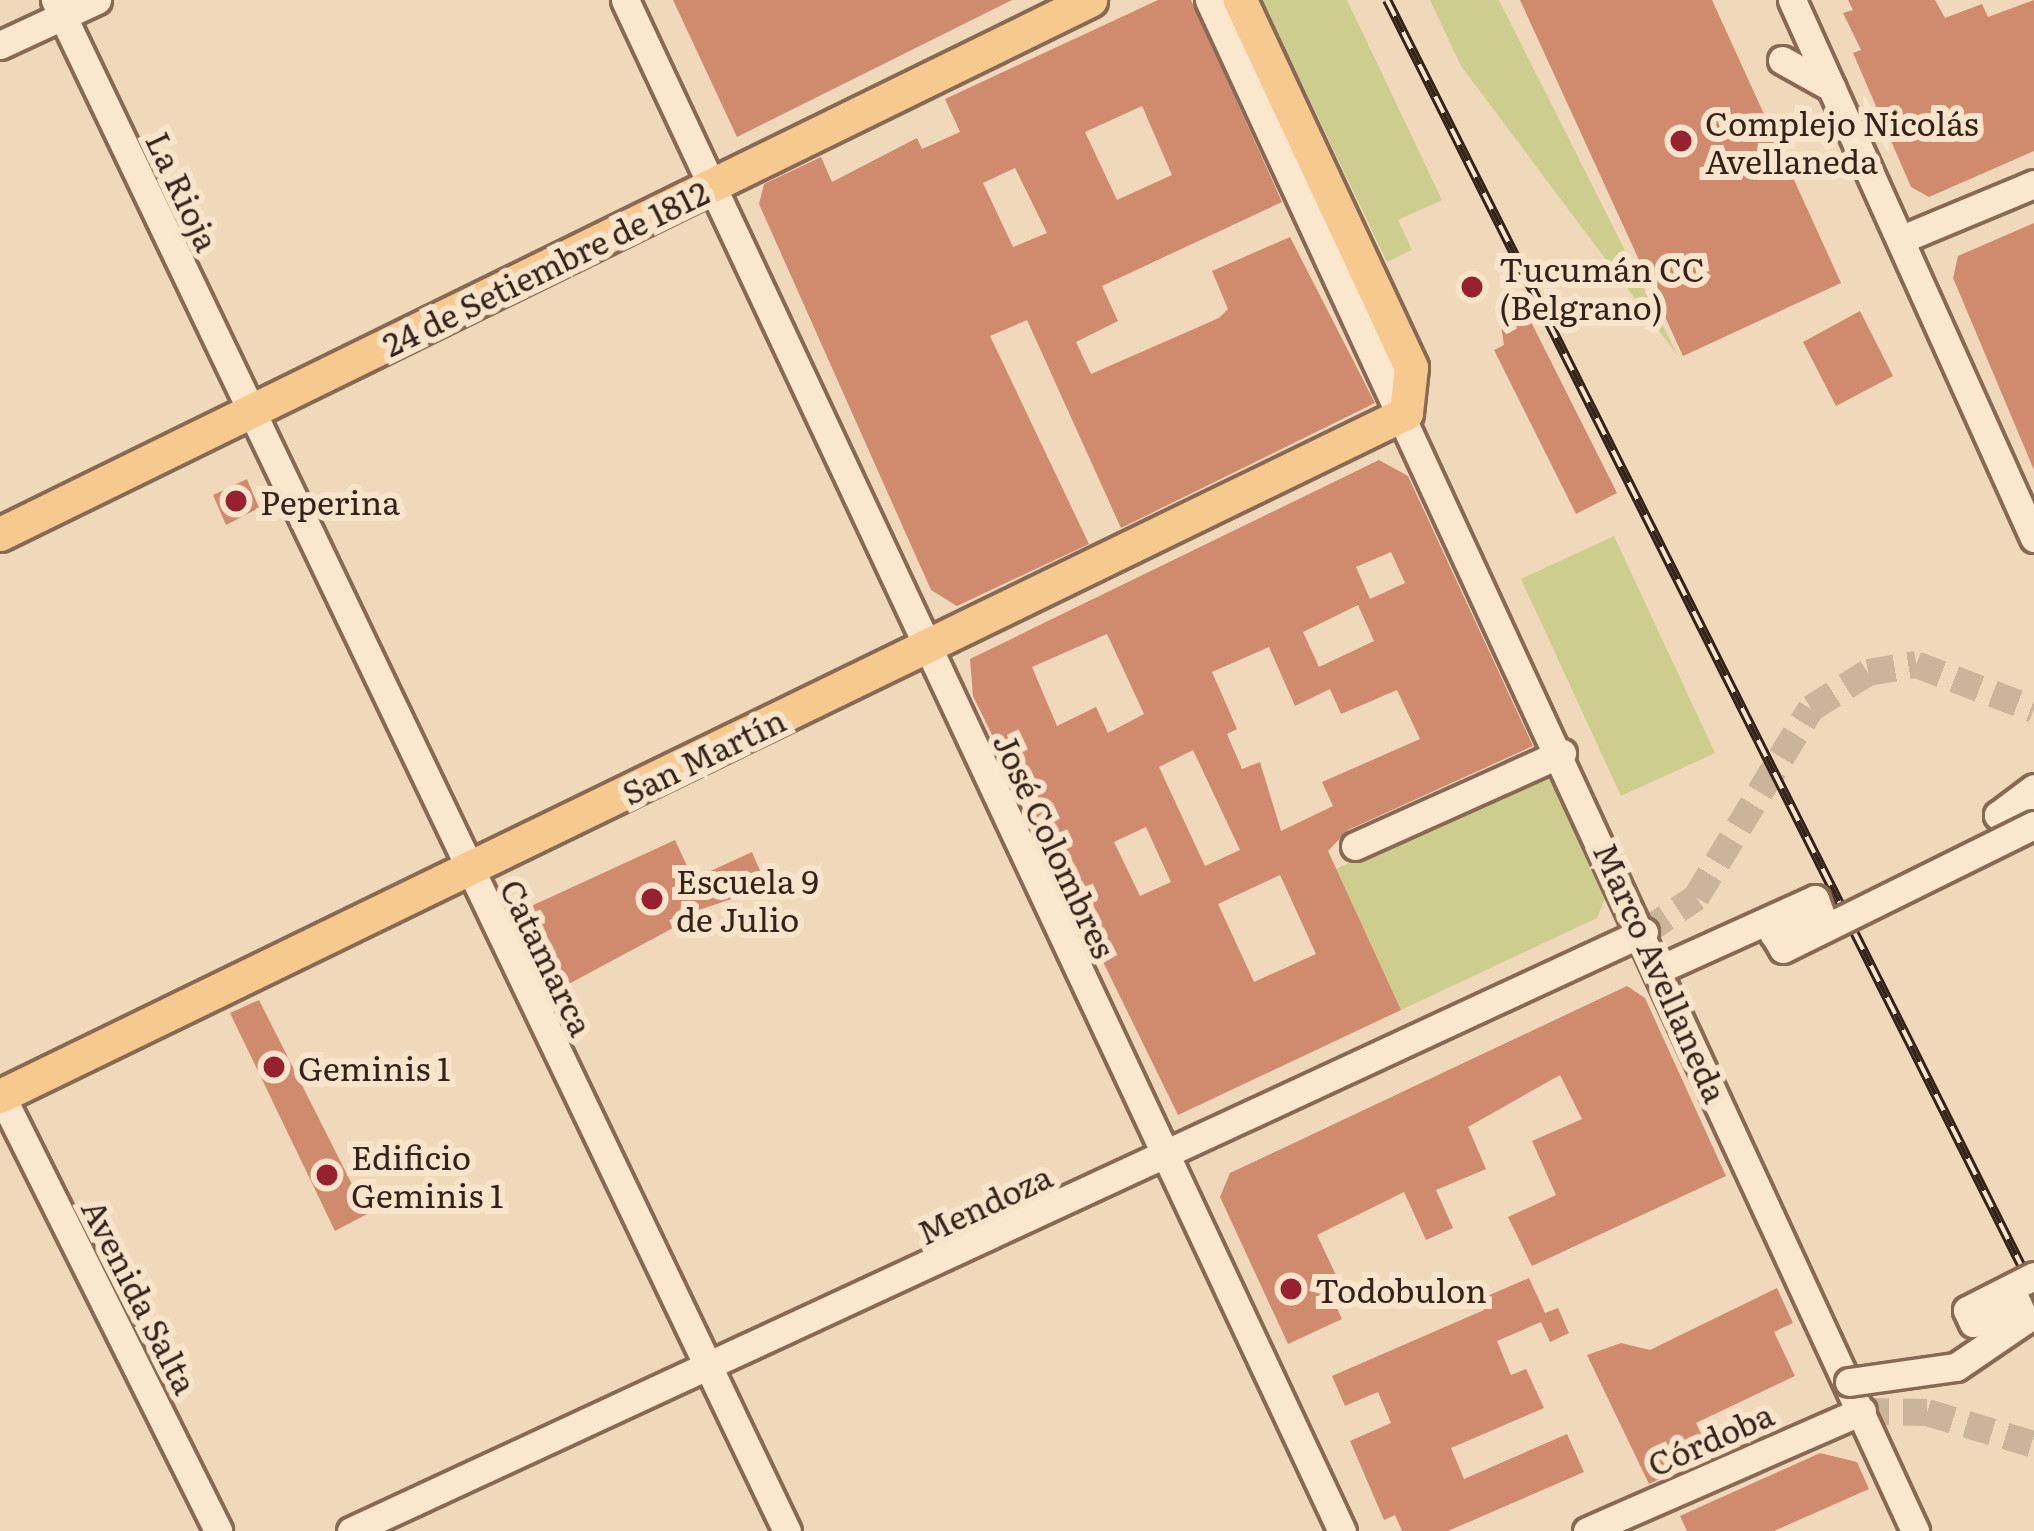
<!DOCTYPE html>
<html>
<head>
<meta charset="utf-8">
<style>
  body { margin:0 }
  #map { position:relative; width:2034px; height:1531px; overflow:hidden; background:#efd9ba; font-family:Literata,serif }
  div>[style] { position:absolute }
  .green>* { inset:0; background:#cdcd8e }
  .building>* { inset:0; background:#d08a6e }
  .minor-tunnel>* { height:27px; margin-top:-13.5px; transform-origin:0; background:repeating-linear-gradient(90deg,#cab59a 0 27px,transparent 0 41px) }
  .roads { filter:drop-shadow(3px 0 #876954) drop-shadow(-3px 0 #876954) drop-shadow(0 3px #876954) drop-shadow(0 -3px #876954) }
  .minor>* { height:27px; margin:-13.5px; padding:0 13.5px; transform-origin:13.5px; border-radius:13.5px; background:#fae7cd }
  .major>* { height:33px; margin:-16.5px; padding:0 16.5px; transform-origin:16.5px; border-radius:16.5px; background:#f6c98e }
  .rail>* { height:10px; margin-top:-5px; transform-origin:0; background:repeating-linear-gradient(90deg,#f7e4ca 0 18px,#35231a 0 36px); box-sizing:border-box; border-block:3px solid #35231a }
  .bridges { filter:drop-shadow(3px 0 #876954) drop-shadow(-3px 0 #876954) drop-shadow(0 3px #876954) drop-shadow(0 -3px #876954) }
  .minor-bridge>* { height:27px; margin:-13.5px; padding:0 13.5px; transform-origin:13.5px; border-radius:13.5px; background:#fae7cd }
  .dots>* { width:33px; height:33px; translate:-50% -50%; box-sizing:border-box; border:6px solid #f7e4ca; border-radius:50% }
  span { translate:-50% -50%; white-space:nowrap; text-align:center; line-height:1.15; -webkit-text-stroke:12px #f7e4ca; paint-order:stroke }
  .poi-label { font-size:33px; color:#35231a }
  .left { translate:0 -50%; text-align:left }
  .street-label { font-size:33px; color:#35231a }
</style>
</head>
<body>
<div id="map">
  <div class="green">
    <div style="clip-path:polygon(1262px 0,1347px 0,1442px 200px,1398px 220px,1412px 250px,1387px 262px)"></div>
    <div style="clip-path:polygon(1430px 0,1499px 0,1678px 356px,1461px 66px)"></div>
    <div style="clip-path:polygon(1614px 536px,1715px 753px,1621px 796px,1521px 579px)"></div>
    <div style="clip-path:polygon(1546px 770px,1606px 896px,1597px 918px,1401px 1010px,1336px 869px)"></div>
  </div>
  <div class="building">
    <div style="clip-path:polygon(673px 0,1012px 0,737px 137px)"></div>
    <div style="clip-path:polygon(evenodd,1158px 0,1191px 0,1282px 202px,1102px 286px,1118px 321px,1076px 342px,1091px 374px,1219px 318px,1228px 309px,1212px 271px,1290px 237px,1375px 403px,1121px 528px,1027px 320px,990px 336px,1089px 544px,957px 606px,931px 590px,759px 204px,764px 184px,821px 157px,832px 182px,917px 138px,922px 149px,960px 132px,945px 99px,1158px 0,1142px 106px,1172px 175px,1117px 200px,1085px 132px,1142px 106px,1158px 0,1015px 168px,1047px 233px,1013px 247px,983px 183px,1015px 168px)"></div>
    <div style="clip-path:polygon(1520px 0,1712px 0,1841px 283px,1683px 356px)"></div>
    <div style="clip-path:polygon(1848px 0,1935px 0,1945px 18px,1982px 4px,1988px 17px,2034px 0,2034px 151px,1929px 197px,1911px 187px,1853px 53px,1861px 50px,1843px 13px,1853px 10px)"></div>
    <div style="clip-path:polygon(2034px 223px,2034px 470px,1953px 278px,1958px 256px)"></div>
    <div style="clip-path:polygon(1518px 296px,1617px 493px,1576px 514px,1494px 350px,1504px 345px,1498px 306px)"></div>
    <div style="clip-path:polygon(1860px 311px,1893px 376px,1836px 406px,1803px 342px)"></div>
    <div style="clip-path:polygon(evenodd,1379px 460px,1408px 476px,1533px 746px,1348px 830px,1328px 851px,1401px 1010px,1178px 1115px,973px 696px,970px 659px,1379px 460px,1391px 552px,1405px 583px,1370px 599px,1356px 567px,1391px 552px,1379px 460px,1358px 605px,1374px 641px,1319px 667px,1303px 632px,1358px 605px,1379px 460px,1107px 634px,1144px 714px,1108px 733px,1096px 707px,1057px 726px,1032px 667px,1107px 634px,1379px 460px,1269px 647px,1295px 706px,1330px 689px,1341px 714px,1397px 690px,1420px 739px,1322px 782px,1333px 806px,1281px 831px,1260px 762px,1242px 769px,1227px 734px,1237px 729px,1212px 672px,1269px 647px,1379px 460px,1193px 750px,1240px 850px,1205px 866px,1159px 767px,1193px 750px,1379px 460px,1146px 827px,1171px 882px,1140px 896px,1114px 842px,1146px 827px,1379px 460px,1280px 875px,1316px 954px,1254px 982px,1218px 904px,1280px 875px)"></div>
    <div style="clip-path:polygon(247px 479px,259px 508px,226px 525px,213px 495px)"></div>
    <div style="clip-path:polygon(675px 840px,693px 879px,752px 852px,767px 887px,669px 920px,673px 928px,565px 986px,529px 907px)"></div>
    <div style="clip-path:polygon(1627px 986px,1645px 998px,1726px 1176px,1532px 1266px,1508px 1217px,1556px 1195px,1532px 1141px,1582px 1119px,1560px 1075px,1468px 1127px,1486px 1169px,1436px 1190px,1453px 1228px,1426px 1240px,1404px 1192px,1317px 1235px,1344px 1292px,1332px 1297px,1342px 1319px,1288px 1344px,1220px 1197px,1230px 1173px)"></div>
    <div style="clip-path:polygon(259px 1000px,367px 1214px,335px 1231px,230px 1013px)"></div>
    <div style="clip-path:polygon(1529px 1278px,1545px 1313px,1558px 1308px,1569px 1333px,1550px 1342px,1541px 1322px,1497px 1341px,1511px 1375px,1526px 1369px,1544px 1408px,1451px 1448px,1464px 1479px,1567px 1434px,1584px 1472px,1448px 1531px,1402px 1531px,1395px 1515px,1384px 1520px,1350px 1441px,1391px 1423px,1378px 1392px,1345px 1406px,1332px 1376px,1484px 1310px,1480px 1299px)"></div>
    <div style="clip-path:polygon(1777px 1288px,1793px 1323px,1774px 1332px,1795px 1376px,1696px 1423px,1711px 1455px,1649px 1484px,1587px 1355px,1621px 1343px,1650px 1350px)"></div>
    <div style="clip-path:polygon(1820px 1453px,1857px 1462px,1869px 1489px,1774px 1531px,1687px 1531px,1680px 1516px)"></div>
  </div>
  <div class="minor-tunnel">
    <div style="left:1644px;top:932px;width:63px;rotate:-33.9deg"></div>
    <div style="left:1696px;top:897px;width:221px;rotate:-58.7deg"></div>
    <div style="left:1811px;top:708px;width:67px;rotate:-32.3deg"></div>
    <div style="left:1868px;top:672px;width:49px;rotate:-9.5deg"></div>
    <div style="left:1916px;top:664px;width:126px;rotate:20.9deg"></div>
    <div style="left:1862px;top:1411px;width:65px;rotate:0.9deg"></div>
    <div style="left:1927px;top:1412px;width:112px;rotate:16.7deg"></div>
  </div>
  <div class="roads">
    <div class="minor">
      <div style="left:55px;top:0;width:1697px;rotate:64.45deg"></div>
      <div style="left:625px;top:0;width:1691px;rotate:64.91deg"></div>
      <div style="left:1209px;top:0;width:1686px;rotate:65.24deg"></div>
      <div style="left:1792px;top:0;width:590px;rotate:65.78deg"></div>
      <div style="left:0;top:45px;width:107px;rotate:-24.9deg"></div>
      <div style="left:1782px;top:60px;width:57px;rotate:29.2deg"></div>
      <div style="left:1902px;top:239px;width:143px;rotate:-22.6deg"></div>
      <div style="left:2034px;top:788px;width:45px;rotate:143.1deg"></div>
      <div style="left:1998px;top:815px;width:37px;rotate:-13deg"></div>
      <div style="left:1355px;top:846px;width:227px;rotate:-24.2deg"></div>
      <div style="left:0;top:1093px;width:489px;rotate:63.5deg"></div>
      <div style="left:351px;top:1531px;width:1425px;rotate:-24.86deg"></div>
      <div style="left:1587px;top:1531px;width:300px;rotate:-23.6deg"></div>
    </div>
    <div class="major">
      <div style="left:0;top:534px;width:1214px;rotate:-26.1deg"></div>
      <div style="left:0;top:1096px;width:1563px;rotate:-25.91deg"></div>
      <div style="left:1406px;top:413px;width:46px;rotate:-83.8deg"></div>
      <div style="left:1411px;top:367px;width:405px;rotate:-115deg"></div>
    </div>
  </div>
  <div class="rail">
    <div style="left:1387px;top:0;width:1444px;rotate:63.38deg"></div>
  </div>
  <div class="bridges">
    <div class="minor-bridge">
      <div style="left:1660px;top:969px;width:170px;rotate:-24.3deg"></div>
      <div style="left:1815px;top:899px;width:15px;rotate:70deg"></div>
      <div style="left:1820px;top:913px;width:51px;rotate:155.5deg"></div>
      <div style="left:1774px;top:934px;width:17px;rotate:59deg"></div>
      <div style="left:1783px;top:949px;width:280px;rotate:-26.3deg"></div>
      <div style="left:1849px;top:1382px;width:108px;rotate:-8deg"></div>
      <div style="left:1956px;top:1367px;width:83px;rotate:-34.3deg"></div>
      <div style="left:2025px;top:1320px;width:19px;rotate:-115deg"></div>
      <div style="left:2017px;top:1303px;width:48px;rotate:155.6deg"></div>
      <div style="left:1973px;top:1323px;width:14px;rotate:-115deg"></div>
      <div style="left:1967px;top:1310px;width:75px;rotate:-26.9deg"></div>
    </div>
  </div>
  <div class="dots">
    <div style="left:1681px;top:141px;background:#982130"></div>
    <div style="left:1472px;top:287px;background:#982130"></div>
    <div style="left:236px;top:501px;background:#982130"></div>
    <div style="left:652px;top:899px;background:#982130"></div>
    <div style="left:274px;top:1067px;background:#982130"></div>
    <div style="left:327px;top:1175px;background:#982130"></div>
    <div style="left:1291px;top:1289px;background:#982130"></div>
  </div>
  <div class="poi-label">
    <span class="left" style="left:1705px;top:141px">Complejo Nicolás<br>Avellaneda</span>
    <span class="left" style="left:1499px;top:287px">Tucumán CC<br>(Belgrano)</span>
    <span class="left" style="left:260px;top:501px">Peperina</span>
    <span class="left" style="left:676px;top:899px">Escuela 9<br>de Julio</span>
    <span class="left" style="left:298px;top:1067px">Geminis 1</span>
    <span class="left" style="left:351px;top:1175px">Edificio<br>Geminis 1</span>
    <span class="left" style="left:1315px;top:1289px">Todobulon</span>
  </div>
  <div class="street-label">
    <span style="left:184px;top:191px;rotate:65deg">La Rioja</span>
    <span style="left:545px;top:267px;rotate:-26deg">24 de Setiembre de 1812</span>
    <span style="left:703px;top:755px;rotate:-26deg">San Martín</span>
    <span style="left:1056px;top:845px;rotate:65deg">José Colombres</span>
    <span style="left:548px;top:957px;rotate:64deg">Catamarca</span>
    <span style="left:1662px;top:972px;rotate:66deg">Marco Avellaneda</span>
    <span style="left:984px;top:1203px;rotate:-25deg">Mendoza</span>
    <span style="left:141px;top:1296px;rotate:63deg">Avenida Salta</span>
    <span style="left:1710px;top:1438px;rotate:-24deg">Córdoba</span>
  </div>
</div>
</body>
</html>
